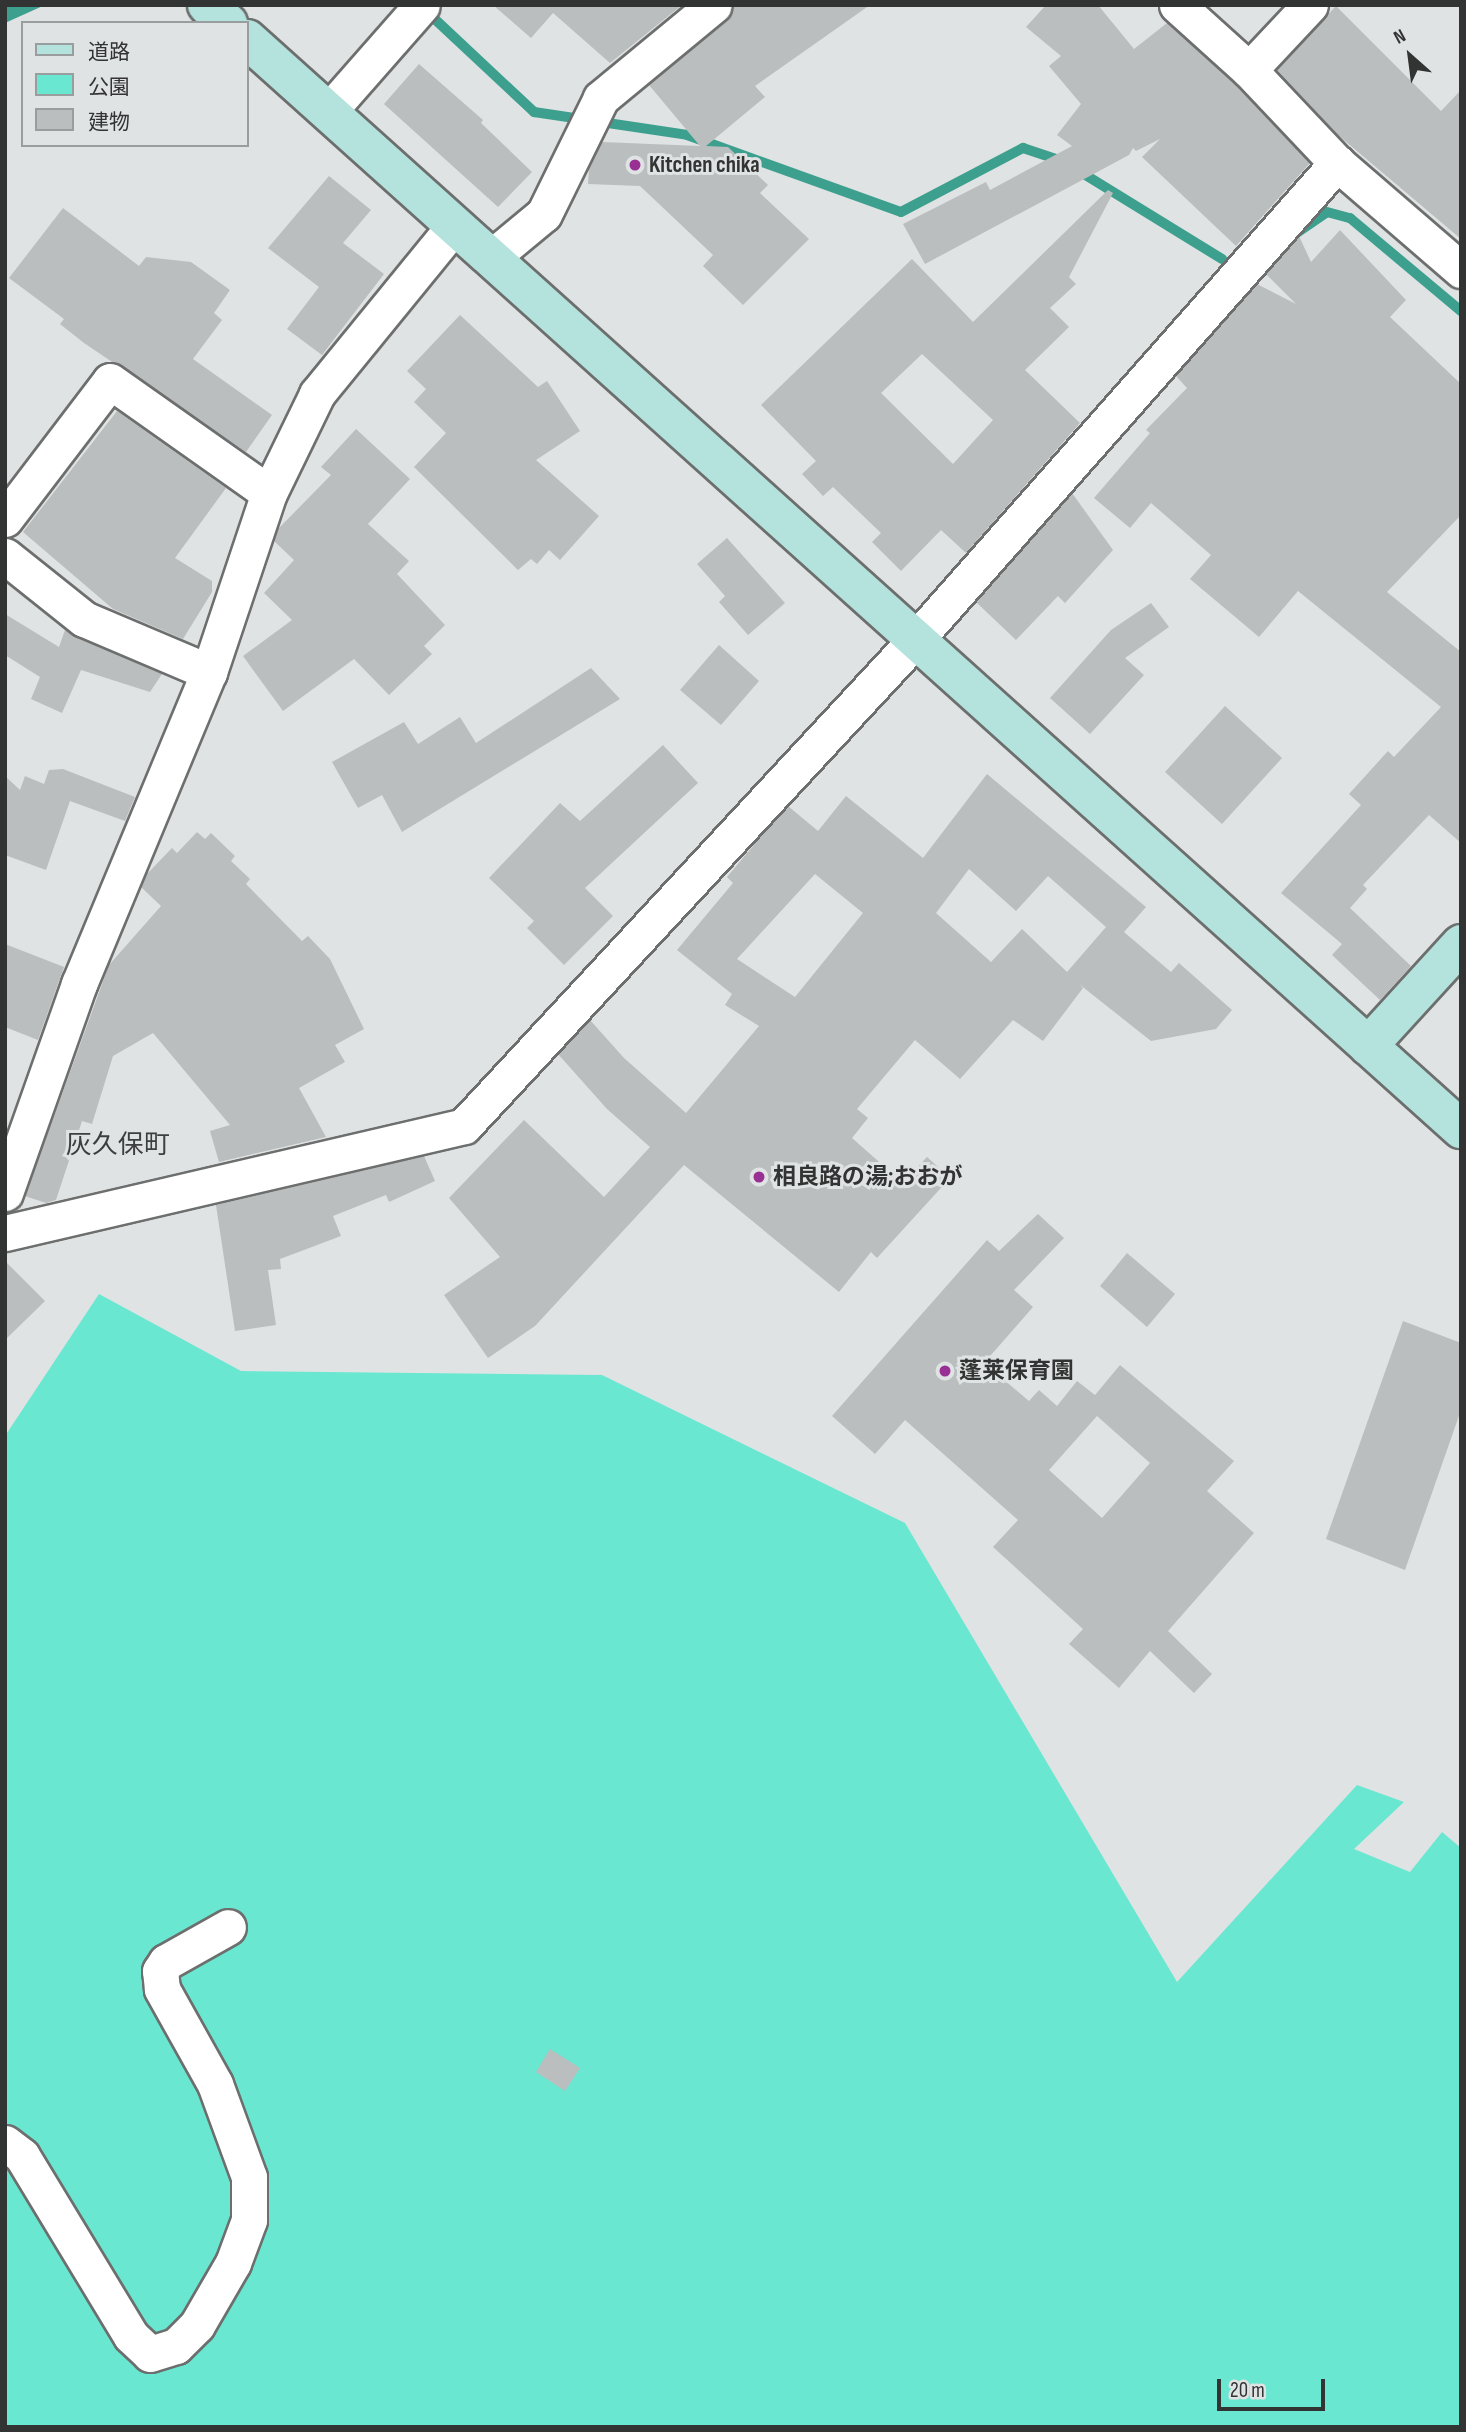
<!DOCTYPE html>
<html>
<head>
<meta charset="utf-8">
<style>
  body { margin:0 }
  #map { position:relative; width:1466px; height:2432px; overflow:hidden; background:#e0e3e3; font-family:"Sofia Sans Condensed","Noto Sans JP",sans-serif }
  div>[style] { position:absolute }
  .green>* { inset:0; background:#6ae7d1 }
  .water>* { inset:0; background:#3da08f }
  .stream>* { height:10px; margin:-5px; padding:0 5px; transform-origin:5px; border-radius:5px; background:#3da08f }
  .building>* { inset:0; background:#bbbebe }
  .roads { filter:drop-shadow(2px 0 #6c6f6e) drop-shadow(-2px 0 #6c6f6e) drop-shadow(0 2px #6c6f6e) drop-shadow(0 -2px #6c6f6e) }
  .street>* { height:35px; margin:-17.5px; padding:0 17.5px; transform-origin:17.5px; border-radius:17.5px; background:#fff }
  .secondary>* { height:38px; margin:-19px; padding:0 19px; transform-origin:19px; border-radius:19px; background:#b4e3dd }
  .dots>* { width:19px; height:19px; translate:-50% -50%; box-sizing:border-box; border:4px solid #e0e3e3; border-radius:50% }
  span { translate:-50% -50%; white-space:nowrap; text-align:center; line-height:1.15; -webkit-text-stroke:6px #e0e3e3; paint-order:stroke }
  .poi-label { font-size:23px; color:#323433; font-weight:700 }
  .left { translate:0 -50%; text-align:left }
  .quarter-label { font-size:26px; color:#3c3f3e }
  .frame { position:absolute; inset:0; border:7px solid #323433; pointer-events:none }
  .legend { position:absolute; left:21px; top:21px; width:228px; height:126px; box-sizing:border-box; background:#e0e3e3; border:2px solid #9a9d9d; margin:0; padding:9px 12px; list-style:none; font-size:21px; color:#323433 }
  .legend li { display:flex; align-items:center; gap:14px; height:35px }
  .legend b { width:35px; border:2px solid #9a9d9d }
  .north { position:absolute; left:1375px; top:21px; width:70px; height:70px; -webkit-text-stroke:5px #e0e3e3; paint-order:stroke; rotate:332deg; font-size:19px; font-weight:700; line-height:28px; text-align:center; color:#323433 }
  .north::after { content:''; display:block; margin:auto; width:24px; height:32px; background:#323433; clip-path:polygon(50% 0,100% 100%,50% 72%,0 100%) }
  .scale { position:absolute; left:1217px; top:2379px; width:108px; height:32px; box-sizing:border-box; border:4px solid #323433; border-top:0; padding-left:9px; font-size:21px; line-height:24px; white-space:nowrap; color:#323433; -webkit-text-stroke:5px #e0e3e3; paint-order:stroke }
</style>
</head>
<body>
<div id="map">
  <div class="green">
    <div style="clip-path:polygon(99px 1294px,241px 1371px,602px 1375px,905px 1523px,1177px 1982px,1357px 1785px,1404px 1802px,1354px 1849px,1410px 1872px,1442px 1832px,1461px 1848px,1461px 2427px,5px 2427px,5px 1436px)"></div>
  </div>
  <div class="water">
    <div style="clip-path:polygon(5px 5px,45px 5px,5px 23px)"></div>
  </div>
  <div class="stream">
    <div style="left:424px;top:9px;width:151px;rotate:43.1deg"></div>
    <div style="left:534px;top:112px;width:155px;rotate:8.5deg"></div>
    <div style="left:687px;top:135px;width:227px;rotate:19.8deg"></div>
    <div style="left:901px;top:212px;width:138px;rotate:-27.7deg"></div>
    <div style="left:1023px;top:148px;width:41px;rotate:18.4deg"></div>
    <div style="left:1079px;top:171px;width:168px;rotate:31.6deg"></div>
    <div style="left:1292px;top:236px;width:42px;rotate:-34.4deg"></div>
    <div style="left:1327px;top:212px;width:24px;rotate:15deg"></div>
    <div style="left:1350px;top:218px;width:145px;rotate:40deg"></div>
  </div>
  <div class="building">
    <div style="clip-path:polygon(493px 5px,682px 5px,610px 63px,553px 13px,531px 38px)"></div>
    <div style="clip-path:polygon(734px 5px,870px 5px,755px 86px,765px 97px,706px 146px,728px 147px,768px 185px,760px 193px,809px 239px,743px 305px,703px 266px,713px 255px,640px 186px,588px 184px,589px 169px,602px 142px,700px 146px,649px 85px,727px 21px)"></div>
    <div style="clip-path:polygon(1046px 5px,1098px 5px,1134px 49px,1167px 23px,1235px 84px,1310px 163px,1236px 246px,1142px 157px,1160px 139px,1136px 151px,1133px 148px,1129px 155px,925px 264px,903px 224px,986px 182px,990px 190px,1072px 146px,1057px 135px,1081px 104px,1049px 66px,1061px 56px,1026px 27px)"></div>
    <div style="clip-path:polygon(1336px 6px,1441px 111px,1461px 90px,1461px 239px,1338px 135px,1277px 70px)"></div>
    <div style="clip-path:polygon(419px 64px,483px 120px,481px 123px,532px 172px,498px 207px,384px 104px)"></div>
    <div style="clip-path:polygon(329px 176px,371px 210px,343px 243px,384px 274px,322px 355px,287px 329px,319px 287px,268px 248px)"></div>
    <div style="clip-path:polygon(evenodd,1108px 190px,1113px 193px,1069px 277px,1076px 284px,1050px 308px,1069px 327px,1025px 370px,1080px 423px,966px 553px,941px 530px,901px 571px,872px 542px,881px 533px,833px 487px,823px 496px,802px 474px,816px 461px,761px 405px,912px 259px,973px 322px,1108px 190px,922px 354px,993px 420px,953px 464px,881px 393px,922px 354px)"></div>
    <div style="clip-path:polygon(63px 208px,139px 266px,146px 257px,191px 262px,230px 290px,214px 313px,222px 320px,193px 359px,272px 415px,246px 452px,84px 343px,60px 324px,64px 319px,9px 278px)"></div>
    <div style="clip-path:polygon(1340px 230px,1406px 300px,1390px 317px,1461px 384px,1461px 515px,1387px 592px,1461px 652px,1461px 843px,1429px 815px,1363px 885px,1367px 889px,1350px 908px,1411px 966px,1380px 1000px,1332px 955px,1342px 944px,1281px 893px,1361px 805px,1349px 794px,1388px 751px,1394px 757px,1441px 707px,1298px 591px,1259px 637px,1190px 579px,1211px 555px,1151px 503px,1130px 528px,1094px 498px,1150px 433px,1146px 430px,1187px 388px,1176px 376px,1257px 284px,1296px 304px,1266px 274px,1299px 236px,1311px 262px)"></div>
    <div style="clip-path:polygon(460px 315px,538px 387px,547px 381px,580px 431px,536px 460px,599px 516px,560px 560px,549px 550px,537px 564px,531px 559px,518px 570px,414px 467px,446px 433px,414px 402px,426px 389px,407px 371px)"></div>
    <div style="clip-path:polygon(117px 411px,226px 488px,175px 558px,212px 581px,212px 592px,183px 639px,113px 609px,23px 532px)"></div>
    <div style="clip-path:polygon(356px 429px,410px 479px,368px 524px,409px 561px,397px 574px,445px 625px,424px 646px,432px 654px,389px 695px,354px 659px,283px 711px,243px 656px,292px 620px,264px 593px,294px 560px,274px 541px,278px 529px,331px 475px,321px 467px)"></div>
    <div style="clip-path:polygon(1072px 493px,1113px 550px,1065px 603px,1058px 596px,1016px 640px,976px 602px)"></div>
    <div style="clip-path:polygon(727px 538px,785px 603px,748px 635px,719px 602px,725px 596px,697px 564px)"></div>
    <div style="clip-path:polygon(1151px 603px,1169px 627px,1125px 658px,1144px 675px,1090px 734px,1050px 698px,1111px 630px)"></div>
    <div style="clip-path:polygon(5px 614px,59px 647px,65px 630px,162px 674px,150px 692px,81px 670px,62px 713px,31px 699px,40px 677px,5px 655px)"></div>
    <div style="clip-path:polygon(719px 645px,759px 681px,721px 725px,680px 690px)"></div>
    <div style="clip-path:polygon(591px 668px,620px 699px,402px 832px,382px 795px,358px 808px,332px 762px,404px 722px,418px 744px,460px 717px,476px 743px)"></div>
    <div style="clip-path:polygon(1225px 706px,1282px 758px,1222px 824px,1165px 772px)"></div>
    <div style="clip-path:polygon(663px 745px,698px 783px,585px 888px,613px 916px,564px 965px,527px 928px,534px 921px,489px 878px,560px 803px,580px 821px)"></div>
    <div style="clip-path:polygon(63px 769px,135px 797px,125px 821px,70px 801px,46px 870px,5px 855px,5px 776px,20px 790px,25px 776px,44px 784px,49px 770px)"></div>
    <div style="clip-path:polygon(evenodd,987px 774px,1146px 907px,1124px 932px,1171px 972px,1179px 963px,1232px 1010px,1216px 1029px,1151px 1041px,1079px 984px,1083px 988px,1043px 1041px,1013px 1020px,960px 1079px,915px 1040px,857px 1109px,868px 1118px,852px 1138px,903px 1183px,927px 1157px,950px 1178px,877px 1258px,871px 1252px,839px 1292px,684px 1165px,535px 1326px,488px 1358px,444px 1295px,500px 1257px,449px 1198px,524px 1120px,604px 1197px,650px 1147px,607px 1109px,558px 1054px,590px 1020px,624px 1058px,686px 1113px,759px 1026px,725px 1005px,732px 994px,677px 950px,733px 883px,727px 877px,763px 834px,788px 806px,818px 831px,846px 796px,923px 858px,987px 774px,969px 869px,1016px 911px,1048px 876px,1106px 927px,1067px 972px,1022px 929px,991px 962px,936px 913px,969px 869px,987px 774px,815px 874px,863px 913px,795px 997px,737px 959px,815px 874px)"></div>
    <div style="clip-path:polygon(197px 832px,205px 839px,211px 833px,235px 856px,231px 861px,250px 879px,246px 884px,302px 941px,308px 936px,330px 959px,364px 1029px,335px 1045px,345px 1062px,299px 1088px,326px 1137px,219px 1162px,210px 1131px,230px 1125px,153px 1033px,113px 1056px,92px 1124px,82px 1121px,56px 1200px,46px 1203px,25px 1196px,109px 965px,161px 906px,141px 887px,146px 875px,172px 848px,177px 853px)"></div>
    <div style="clip-path:polygon(5px 944px,64px 967px,38px 1040px,5px 1027px)"></div>
    <div style="clip-path:polygon(424px 1156px,435px 1181px,389px 1202px,386px 1195px,333px 1216px,341px 1236px,280px 1259px,281px 1269px,268px 1270px,276px 1325px,235px 1331px,216px 1205px)"></div>
    <div style="clip-path:polygon(evenodd,1038px 1214px,1064px 1238px,1014px 1290px,1033px 1307px,984px 1363px,1029px 1401px,1039px 1390px,1057px 1406px,1077px 1381px,1095px 1395px,1120px 1365px,1234px 1461px,1207px 1491px,1254px 1533px,1168px 1631px,1212px 1674px,1194px 1693px,1150px 1651px,1119px 1688px,1069px 1644px,1083px 1629px,993px 1547px,1018px 1520px,905px 1420px,875px 1454px,832px 1416px,987px 1240px,999px 1251px,1038px 1214px,1097px 1416px,1150px 1463px,1102px 1518px,1049px 1470px,1097px 1416px)"></div>
    <div style="clip-path:polygon(1127px 1253px,1175px 1294px,1147px 1327px,1100px 1286px)"></div>
    <div style="clip-path:polygon(5px 1261px,45px 1301px,5px 1340px)"></div>
    <div style="clip-path:polygon(1403px 1321px,1461px 1343px,1461px 1410px,1405px 1570px,1326px 1539px)"></div>
    <div style="clip-path:polygon(550px 2049px,580px 2068px,565px 2091px,536px 2072px)"></div>
  </div>
  <div class="roads">
    <div class="street">
      <div style="left:1177px;top:5px;width:97px;rotate:42.1deg"></div>
      <div style="left:1249px;top:70px;width:128px;rotate:46.6deg"></div>
      <div style="left:1337px;top:163px;width:164px;rotate:40.8deg"></div>
      <div style="left:1249px;top:70px;width:89px;rotate:-46.8deg"></div>
      <div style="left:328px;top:112px;width:142px;rotate:-48.7deg"></div>
      <div style="left:492px;top:257px;width:67px;rotate:-39.6deg"></div>
      <div style="left:544px;top:214px;width:129px;rotate:-63.8deg"></div>
      <div style="left:601px;top:98px;width:146px;rotate:-39.5deg"></div>
      <div style="left:5px;top:519px;width:173px;rotate:-52.7deg"></div>
      <div style="left:110px;top:381px;width:194px;rotate:35.2deg"></div>
      <div style="left:5px;top:556px;width:101px;rotate:38.6deg"></div>
      <div style="left:84px;top:619px;width:136px;rotate:23deg"></div>
      <div style="left:5px;top:1193px;width:222px;rotate:-70.5deg"></div>
      <div style="left:79px;top:984px;width:338px;rotate:-67.4deg"></div>
      <div style="left:209px;top:672px;width:189px;rotate:-71.5deg"></div>
      <div style="left:269px;top:493px;width:110px;rotate:-64.1deg"></div>
      <div style="left:317px;top:394px;width:218px;rotate:-50.8deg"></div>
      <div style="left:5px;top:1233px;width:471px;rotate:-13.1deg"></div>
      <div style="left:464px;top:1126px;width:667px;rotate:-47.13deg"></div>
      <div style="left:918px;top:637px;width:633px;rotate:-48.52deg"></div>
      <div style="left:5px;top:2143px;width:21px;rotate:37deg"></div>
      <div style="left:22px;top:2156px;width:210px;rotate:58.8deg"></div>
      <div style="left:131px;top:2336px;width:26px;rotate:43deg"></div>
      <div style="left:150px;top:2354px;width:27px;rotate:-17deg"></div>
      <div style="left:176px;top:2346px;width:30px;rotate:-45deg"></div>
      <div style="left:197px;top:2325px;width:72px;rotate:-59.9deg"></div>
      <div style="left:233px;top:2263px;width:46px;rotate:-69.6deg"></div>
      <div style="left:249px;top:2220px;width:43px;rotate:-90deg"></div>
      <div style="left:249px;top:2177px;width:99px;rotate:-110.1deg"></div>
      <div style="left:215px;top:2084px;width:109px;rotate:-119.2deg"></div>
      <div style="left:162px;top:1989px;width:18px;rotate:-96deg"></div>
      <div style="left:160px;top:1971px;width:11px;rotate:-56deg"></div>
      <div style="left:166px;top:1962px;width:71px;rotate:-29.4deg"></div>
    </div>
    <div class="secondary">
      <div style="left:207px;top:5px;width:28px;rotate:41deg"></div>
      <div style="left:247px;top:39px;width:1632px;rotate:41.92deg"></div>
      <div style="left:1368px;top:1046px;width:138px;rotate:-47.6deg"></div>
    </div>
  </div>
  <div class="dots">
    <div style="left:635px;top:165px;background:#993194"></div>
    <div style="left:759px;top:1177px;background:#993194"></div>
    <div style="left:945px;top:1371px;background:#993194"></div>
  </div>
  <div class="poi-label">
    <span class="left" style="left:649px;top:165px">Kitchen chika</span>
    <span class="left" style="left:773px;top:1177px">相良路の湯;おおが</span>
    <span class="left" style="left:959px;top:1371px">蓬莱保育園</span>
  </div>
  <div class="quarter-label">
    <span style="left:118px;top:1146px">灰久保町</span>
  </div>
  <div class="frame"></div>
  <ul class="legend">
  <li><b style="height:9px;background:#b4e3dd"></b>道路</li>
  <li><b style="height:19px;background:#6ae7d1"></b>公園</li>
  <li><b style="height:19px;background:#bbbebe"></b>建物</li>
  </ul>
  <div class="north">N</div>
  <div class="scale">20 m</div>
</div>
</body>
</html>
